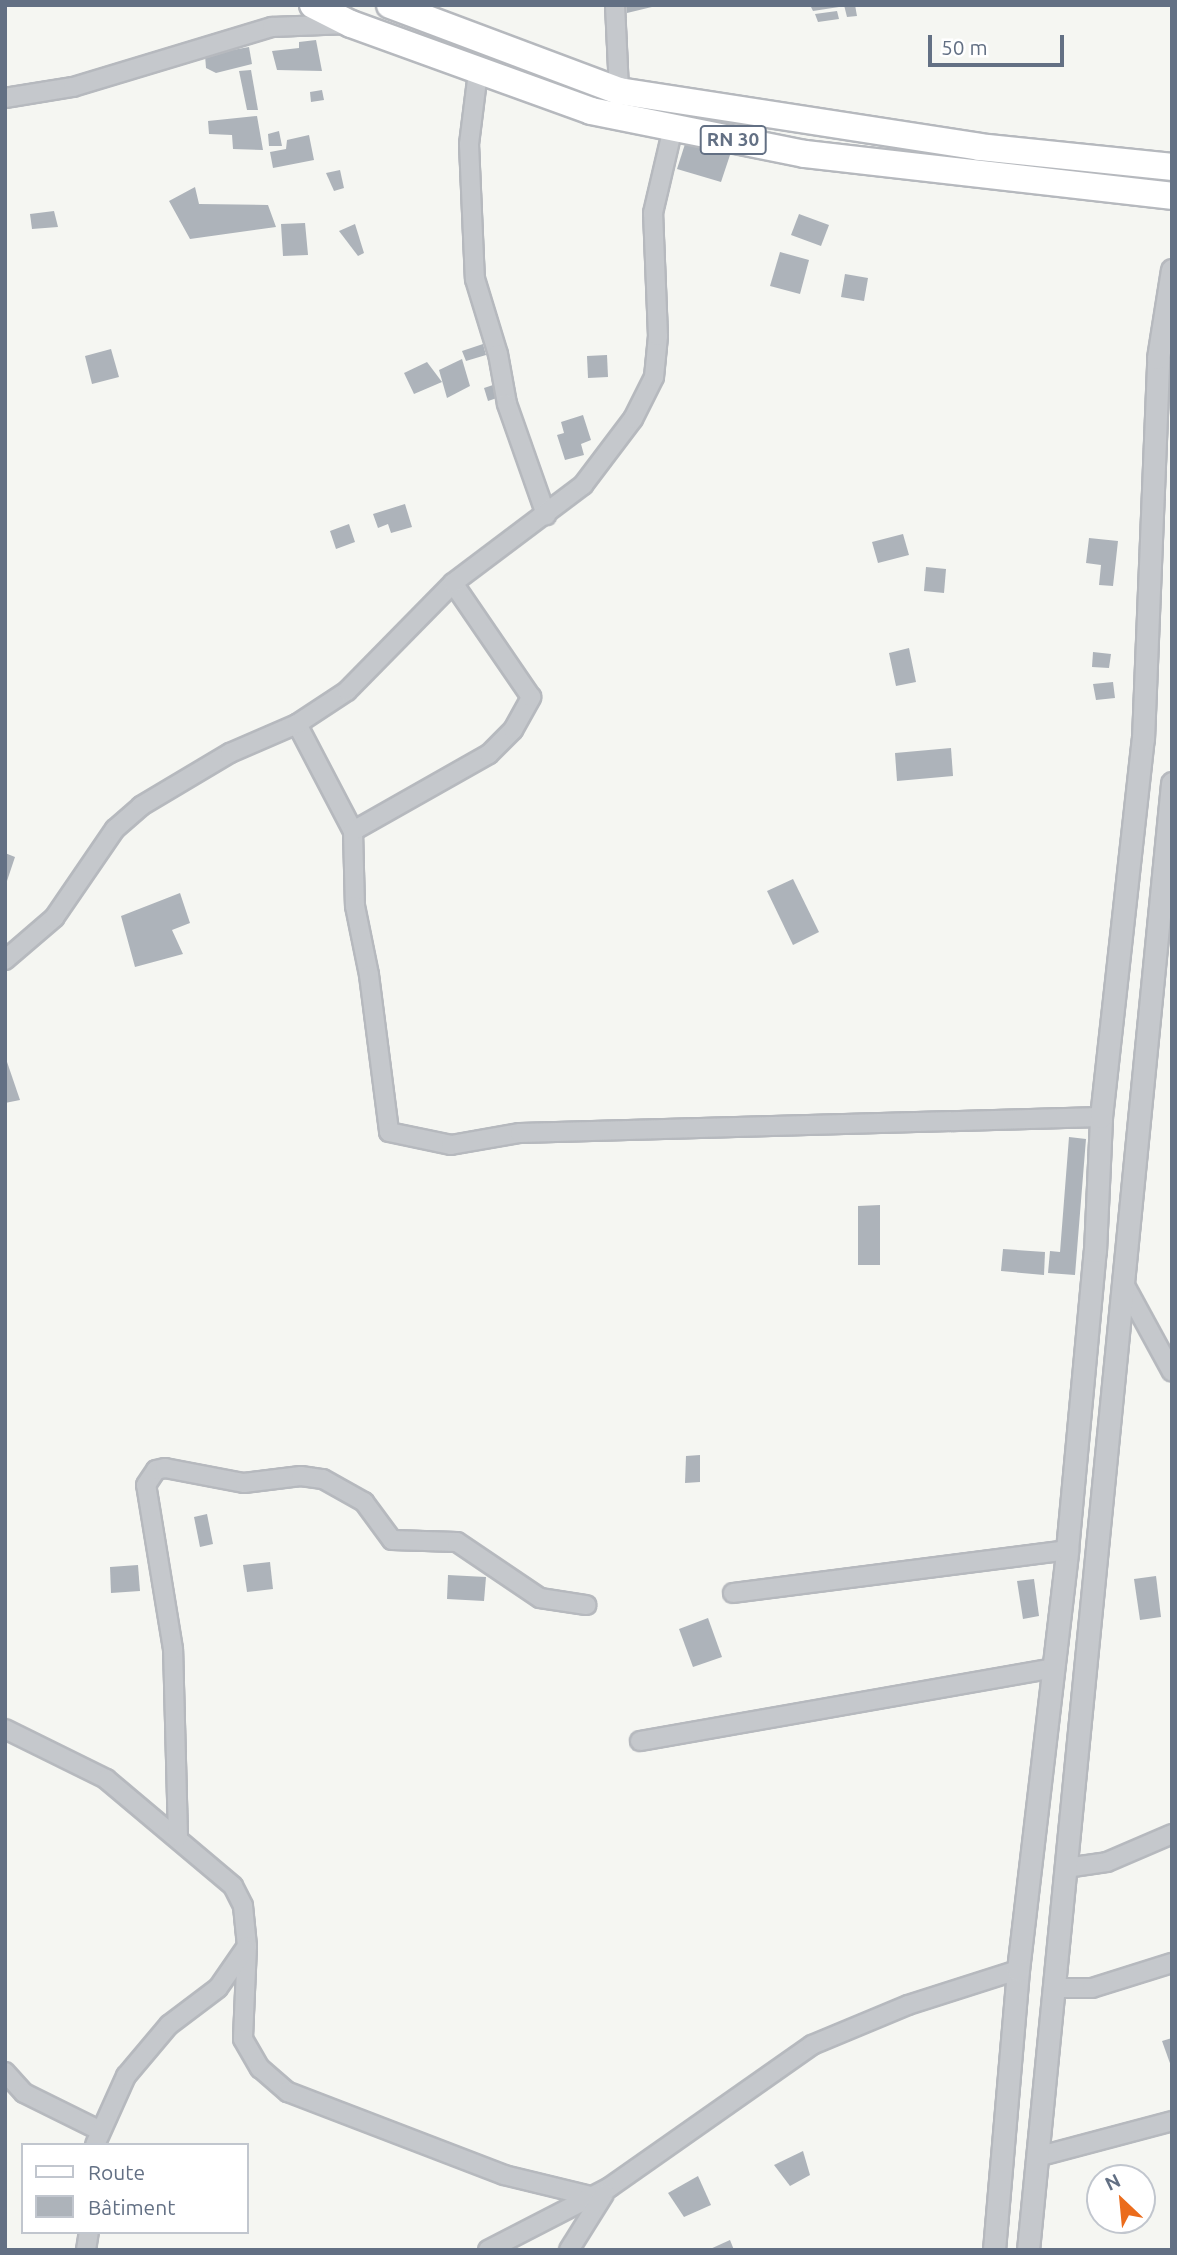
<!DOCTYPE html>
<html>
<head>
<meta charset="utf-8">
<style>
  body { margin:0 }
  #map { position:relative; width:1177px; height:2255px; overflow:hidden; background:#f5f6f2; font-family:Ubuntu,sans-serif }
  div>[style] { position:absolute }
  .building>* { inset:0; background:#adb3ba }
  .roads { filter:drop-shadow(2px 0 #b6b9be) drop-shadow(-2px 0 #b6b9be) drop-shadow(0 2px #b6b9be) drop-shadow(0 -2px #b6b9be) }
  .minor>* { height:18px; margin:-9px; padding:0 9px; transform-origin:9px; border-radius:9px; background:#c5c8cc }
  .tertiary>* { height:21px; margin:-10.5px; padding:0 10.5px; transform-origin:10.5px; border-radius:10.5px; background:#c5c8cc }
  .primary>* { height:26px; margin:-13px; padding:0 13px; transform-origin:13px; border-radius:13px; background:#fff }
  span { translate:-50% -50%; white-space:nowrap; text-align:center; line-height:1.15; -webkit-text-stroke:7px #fff; paint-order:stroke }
  .shield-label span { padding:2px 5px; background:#fff; border:2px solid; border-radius:5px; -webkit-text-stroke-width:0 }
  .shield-label { font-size:19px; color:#637084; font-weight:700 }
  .frame { position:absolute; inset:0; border:7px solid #637084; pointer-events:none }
  .legend { position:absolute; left:21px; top:2143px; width:228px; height:91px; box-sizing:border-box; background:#fff; border:2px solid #c1c6ce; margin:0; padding:9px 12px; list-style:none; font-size:21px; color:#637084 }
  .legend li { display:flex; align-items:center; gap:14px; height:35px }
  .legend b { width:35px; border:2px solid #c1c6ce }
  .north { position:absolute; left:1086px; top:2164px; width:70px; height:70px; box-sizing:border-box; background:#fff; border:2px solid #c1c6ce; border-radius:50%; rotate:334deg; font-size:19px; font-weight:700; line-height:28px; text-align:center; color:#637084 }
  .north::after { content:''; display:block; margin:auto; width:24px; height:32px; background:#eb6c1c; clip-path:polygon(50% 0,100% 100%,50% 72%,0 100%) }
  .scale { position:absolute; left:928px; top:35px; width:136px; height:32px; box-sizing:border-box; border:4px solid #637084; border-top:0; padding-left:9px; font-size:21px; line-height:24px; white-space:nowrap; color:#637084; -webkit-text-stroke:5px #fff; paint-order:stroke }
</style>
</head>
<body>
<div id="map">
  <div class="building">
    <div style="clip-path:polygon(626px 5px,656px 5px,656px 6px,627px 13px)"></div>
    <div style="clip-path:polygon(810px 5px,839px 5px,839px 7px,813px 11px)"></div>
    <div style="clip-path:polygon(844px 5px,855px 5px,857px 16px,847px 17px)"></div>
    <div style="clip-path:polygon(837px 11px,839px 19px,818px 22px,815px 14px)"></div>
    <div style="clip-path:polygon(316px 40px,322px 71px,277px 70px,272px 51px,299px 48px,299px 42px)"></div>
    <div style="clip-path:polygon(249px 47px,252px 64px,216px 73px,206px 68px,205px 55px)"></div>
    <div style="clip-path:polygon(251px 70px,258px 110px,247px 110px,239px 71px)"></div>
    <div style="clip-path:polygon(322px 90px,324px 100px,311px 102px,310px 92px)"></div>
    <div style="clip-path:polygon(257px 116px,263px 150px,233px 149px,232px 135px,209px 134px,208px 121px)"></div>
    <div style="clip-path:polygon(279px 131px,282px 146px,269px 146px,268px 134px)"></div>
    <div style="clip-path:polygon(309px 135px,314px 160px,273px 168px,270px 152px,286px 149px,287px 140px)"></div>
    <div style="clip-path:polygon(685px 144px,730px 155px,721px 182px,677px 169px)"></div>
    <div style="clip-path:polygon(340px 170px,344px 188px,334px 191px,326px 173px)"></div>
    <div style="clip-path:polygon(195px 187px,199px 204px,268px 205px,276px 227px,190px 239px,169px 201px)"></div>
    <div style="clip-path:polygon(54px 211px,58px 227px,32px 229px,30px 214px)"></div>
    <div style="clip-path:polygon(799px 214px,829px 225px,821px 246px,791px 235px)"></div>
    <div style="clip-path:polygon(305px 223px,308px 255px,283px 256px,281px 224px)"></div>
    <div style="clip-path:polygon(355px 224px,364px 253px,358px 256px,339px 231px)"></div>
    <div style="clip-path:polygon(780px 252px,809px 260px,800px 294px,770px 286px)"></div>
    <div style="clip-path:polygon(845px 274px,868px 278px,864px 301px,841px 297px)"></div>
    <div style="clip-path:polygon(483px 344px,486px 355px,466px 361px,462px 351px)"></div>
    <div style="clip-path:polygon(111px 349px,119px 377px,92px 384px,85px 356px)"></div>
    <div style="clip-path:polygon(607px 355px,608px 377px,588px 378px,587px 356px)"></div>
    <div style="clip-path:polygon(462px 359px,470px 386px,447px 398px,439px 370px)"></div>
    <div style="clip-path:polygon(427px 362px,442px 382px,414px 394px,404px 373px)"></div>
    <div style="clip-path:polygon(499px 383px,503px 396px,488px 401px,484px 388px)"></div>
    <div style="clip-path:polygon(583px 415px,591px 440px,581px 444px,584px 455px,565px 460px,557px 435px,564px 433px,561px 422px)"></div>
    <div style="clip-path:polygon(405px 504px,412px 527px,391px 533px,388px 524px,378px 528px,373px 514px)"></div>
    <div style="clip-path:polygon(349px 524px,355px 542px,336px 549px,330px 531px)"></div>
    <div style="clip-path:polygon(903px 534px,909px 555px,878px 563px,872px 542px)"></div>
    <div style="clip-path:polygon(1089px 538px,1118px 541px,1113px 586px,1099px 585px,1101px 565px,1086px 563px)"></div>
    <div style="clip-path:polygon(926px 567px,946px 569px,944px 593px,924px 591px)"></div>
    <div style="clip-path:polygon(909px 648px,916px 682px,896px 686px,889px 653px)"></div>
    <div style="clip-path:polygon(1093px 652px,1111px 654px,1109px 668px,1092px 667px)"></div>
    <div style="clip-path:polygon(1113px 682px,1115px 698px,1096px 700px,1093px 684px)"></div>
    <div style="clip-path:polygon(951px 748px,953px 776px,897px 781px,895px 753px)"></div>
    <div style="clip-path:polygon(5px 853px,15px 857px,6px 884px,5px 884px)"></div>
    <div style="clip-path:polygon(793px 879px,819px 932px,793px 945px,767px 891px)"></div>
    <div style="clip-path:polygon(180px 893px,190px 923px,172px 930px,183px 954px,135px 967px,121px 916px)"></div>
    <div style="clip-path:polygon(5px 1056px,20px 1100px,5px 1103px)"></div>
    <div style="clip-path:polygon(1069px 1137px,1086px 1139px,1075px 1275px,1048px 1273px,1050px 1251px,1060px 1252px)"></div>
    <div style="clip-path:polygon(880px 1205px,880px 1265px,858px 1265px,858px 1206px)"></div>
    <div style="clip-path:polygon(1003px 1249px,1045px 1252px,1044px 1275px,1001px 1271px)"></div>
    <div style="clip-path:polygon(700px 1455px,700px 1482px,685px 1483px,686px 1456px)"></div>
    <div style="clip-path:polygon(207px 1514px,213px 1544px,200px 1547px,194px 1517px)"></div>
    <div style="clip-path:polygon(270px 1562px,273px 1589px,247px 1592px,243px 1565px)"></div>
    <div style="clip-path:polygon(138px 1565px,140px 1591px,111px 1593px,110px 1567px)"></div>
    <div style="clip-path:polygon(448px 1575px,486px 1577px,484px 1601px,447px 1599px)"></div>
    <div style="clip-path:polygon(1156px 1576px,1161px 1617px,1140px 1620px,1134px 1579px)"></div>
    <div style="clip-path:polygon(1034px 1579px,1039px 1616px,1023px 1619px,1017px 1581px)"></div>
    <div style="clip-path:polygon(708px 1618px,722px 1657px,693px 1667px,679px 1629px)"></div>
    <div style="clip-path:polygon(1172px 2038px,1172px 2066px,1171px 2066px,1162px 2041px)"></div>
    <div style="clip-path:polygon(803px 2151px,810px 2175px,790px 2186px,774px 2165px)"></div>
    <div style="clip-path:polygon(698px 2176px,711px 2205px,684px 2217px,668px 2193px)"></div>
    <div style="clip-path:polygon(730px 2240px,734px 2250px,708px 2250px)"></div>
  </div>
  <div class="roads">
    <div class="minor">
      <div style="left:615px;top:5px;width:86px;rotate:87.3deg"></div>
      <div style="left:478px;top:72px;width:73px;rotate:97.1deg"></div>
      <div style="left:469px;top:144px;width:135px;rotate:87.5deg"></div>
      <div style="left:475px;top:279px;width:78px;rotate:73deg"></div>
      <div style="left:498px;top:354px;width:51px;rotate:79.8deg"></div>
      <div style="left:507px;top:404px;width:118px;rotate:70.6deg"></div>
      <div style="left:5px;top:98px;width:69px;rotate:-9.2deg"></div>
      <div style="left:73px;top:87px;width:208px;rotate:-16.8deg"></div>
      <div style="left:272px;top:27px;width:77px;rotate:-2.2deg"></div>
      <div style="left:297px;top:724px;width:121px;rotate:62.4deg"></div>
      <div style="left:353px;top:831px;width:75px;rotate:88.5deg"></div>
      <div style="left:355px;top:906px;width:70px;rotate:78.5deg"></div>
      <div style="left:369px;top:975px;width:158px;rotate:82.7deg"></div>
      <div style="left:389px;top:1132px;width:63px;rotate:11.8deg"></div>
      <div style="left:451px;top:1145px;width:70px;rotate:-9.9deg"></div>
      <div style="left:520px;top:1133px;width:581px;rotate:-1.58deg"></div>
      <div style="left:353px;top:831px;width:156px;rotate:-29.5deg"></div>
      <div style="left:489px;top:754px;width:34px;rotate:-45deg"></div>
      <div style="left:513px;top:730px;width:38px;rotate:-61deg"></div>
      <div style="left:531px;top:697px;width:138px;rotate:-124.4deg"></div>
      <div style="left:5px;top:960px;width:65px;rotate:-40.6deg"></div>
      <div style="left:54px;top:918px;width:108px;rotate:-55.6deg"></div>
      <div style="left:115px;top:829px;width:35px;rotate:-41deg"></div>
      <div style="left:141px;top:806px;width:104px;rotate:-30.8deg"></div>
      <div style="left:230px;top:753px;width:73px;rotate:-23.4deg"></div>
      <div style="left:297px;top:724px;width:60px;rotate:-33.4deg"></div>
      <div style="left:347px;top:691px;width:151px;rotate:-45.5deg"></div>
      <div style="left:453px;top:583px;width:163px;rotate:-37deg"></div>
      <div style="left:583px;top:485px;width:83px;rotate:-52.9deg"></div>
      <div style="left:633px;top:419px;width:47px;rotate:-63.4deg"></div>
      <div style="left:654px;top:377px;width:41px;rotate:-84.4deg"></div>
      <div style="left:658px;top:336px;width:123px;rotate:-92.3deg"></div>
      <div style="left:653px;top:213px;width:87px;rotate:-76.8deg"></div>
      <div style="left:1123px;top:1282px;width:102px;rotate:61.4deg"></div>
      <div style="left:733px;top:1593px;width:337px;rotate:-7.3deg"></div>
      <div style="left:5px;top:1729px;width:113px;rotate:26.3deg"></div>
      <div style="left:106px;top:1779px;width:166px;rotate:40.1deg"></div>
      <div style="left:233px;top:1886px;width:22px;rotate:63deg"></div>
      <div style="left:243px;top:1906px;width:40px;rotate:84.3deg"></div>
      <div style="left:247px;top:1946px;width:93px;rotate:92.5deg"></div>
      <div style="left:243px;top:2039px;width:34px;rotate:60deg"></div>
      <div style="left:260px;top:2068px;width:37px;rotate:41deg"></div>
      <div style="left:288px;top:2092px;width:231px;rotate:21deg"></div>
      <div style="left:504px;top:2175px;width:89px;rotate:13.6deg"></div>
      <div style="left:640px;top:1741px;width:421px;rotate:-10deg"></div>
      <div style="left:178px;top:1837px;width:188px;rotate:-91.5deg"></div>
      <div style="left:173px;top:1649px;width:166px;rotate:-99.3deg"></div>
      <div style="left:146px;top:1485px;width:18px;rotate:-56deg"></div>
      <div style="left:156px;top:1470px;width:9px;rotate:-13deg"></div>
      <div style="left:165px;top:1468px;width:80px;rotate:10.8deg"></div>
      <div style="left:244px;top:1483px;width:57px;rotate:-7deg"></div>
      <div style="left:301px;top:1476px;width:22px;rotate:8deg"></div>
      <div style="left:323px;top:1479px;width:47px;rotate:29.3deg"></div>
      <div style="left:364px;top:1502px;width:47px;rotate:53.6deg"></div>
      <div style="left:392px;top:1540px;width:65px;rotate:1.8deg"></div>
      <div style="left:457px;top:1542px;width:100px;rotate:34deg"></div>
      <div style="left:540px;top:1598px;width:47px;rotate:8.7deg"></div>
      <div style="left:1066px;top:1868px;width:41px;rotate:-8.3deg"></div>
      <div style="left:1107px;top:1862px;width:71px;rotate:-23.3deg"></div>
      <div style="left:1056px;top:1988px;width:36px"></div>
      <div style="left:1092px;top:1988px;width:84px;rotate:-17.4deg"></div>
      <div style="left:5px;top:2072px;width:28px;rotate:48deg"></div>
      <div style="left:24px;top:2093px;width:84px;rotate:26.3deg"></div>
      <div style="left:95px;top:2145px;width:76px;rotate:-65.8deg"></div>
      <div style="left:126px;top:2076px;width:67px;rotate:-49.9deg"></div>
      <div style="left:169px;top:2025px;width:61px;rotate:-37.1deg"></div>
      <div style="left:218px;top:1988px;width:47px;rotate:-55.3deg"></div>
      <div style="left:1037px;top:2157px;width:140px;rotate:-14.9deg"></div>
      <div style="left:86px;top:2250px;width:18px;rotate:-81deg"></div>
      <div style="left:488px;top:2250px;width:137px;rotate:-27.3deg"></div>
      <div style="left:610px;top:2187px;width:247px;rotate:-35.1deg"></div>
      <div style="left:812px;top:2045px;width:104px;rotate:-22.6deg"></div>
      <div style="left:908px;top:2005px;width:115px;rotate:-17.7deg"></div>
      <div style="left:569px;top:2250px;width:66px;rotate:-58deg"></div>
    </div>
    <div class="tertiary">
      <div style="left:994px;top:2250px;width:281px;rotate:-85.1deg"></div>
      <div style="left:1018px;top:1970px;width:423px;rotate:-83.3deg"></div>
      <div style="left:1067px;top:1550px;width:300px;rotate:-84.7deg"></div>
      <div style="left:1095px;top:1251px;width:134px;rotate:-87.4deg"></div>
      <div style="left:1101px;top:1117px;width:380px;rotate:-83.7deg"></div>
      <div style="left:1143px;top:739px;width:381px;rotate:-87.7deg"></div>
      <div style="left:1158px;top:358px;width:89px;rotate:-81deg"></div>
      <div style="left:1028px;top:2250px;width:1474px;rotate:-84.39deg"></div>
    </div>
    <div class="primary">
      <div style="left:313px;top:5px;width:42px;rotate:26.6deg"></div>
      <div style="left:351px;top:24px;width:255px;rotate:19.9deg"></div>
      <div style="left:591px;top:111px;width:218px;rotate:11.4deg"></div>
      <div style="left:805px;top:154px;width:369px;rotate:6.5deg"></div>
      <div style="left:390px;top:5px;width:245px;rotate:20.6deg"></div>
      <div style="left:619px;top:91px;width:364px;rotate:8.8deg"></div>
      <div style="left:979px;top:147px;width:194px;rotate:5.9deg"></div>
    </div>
  </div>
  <div class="shield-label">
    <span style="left:733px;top:140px">RN 30</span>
  </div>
  <div class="frame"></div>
  <ul class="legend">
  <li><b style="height:9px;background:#fff"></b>Route</li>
  <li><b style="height:19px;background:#adb3ba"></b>Bâtiment</li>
  </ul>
  <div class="north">N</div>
  <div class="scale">50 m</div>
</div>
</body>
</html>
